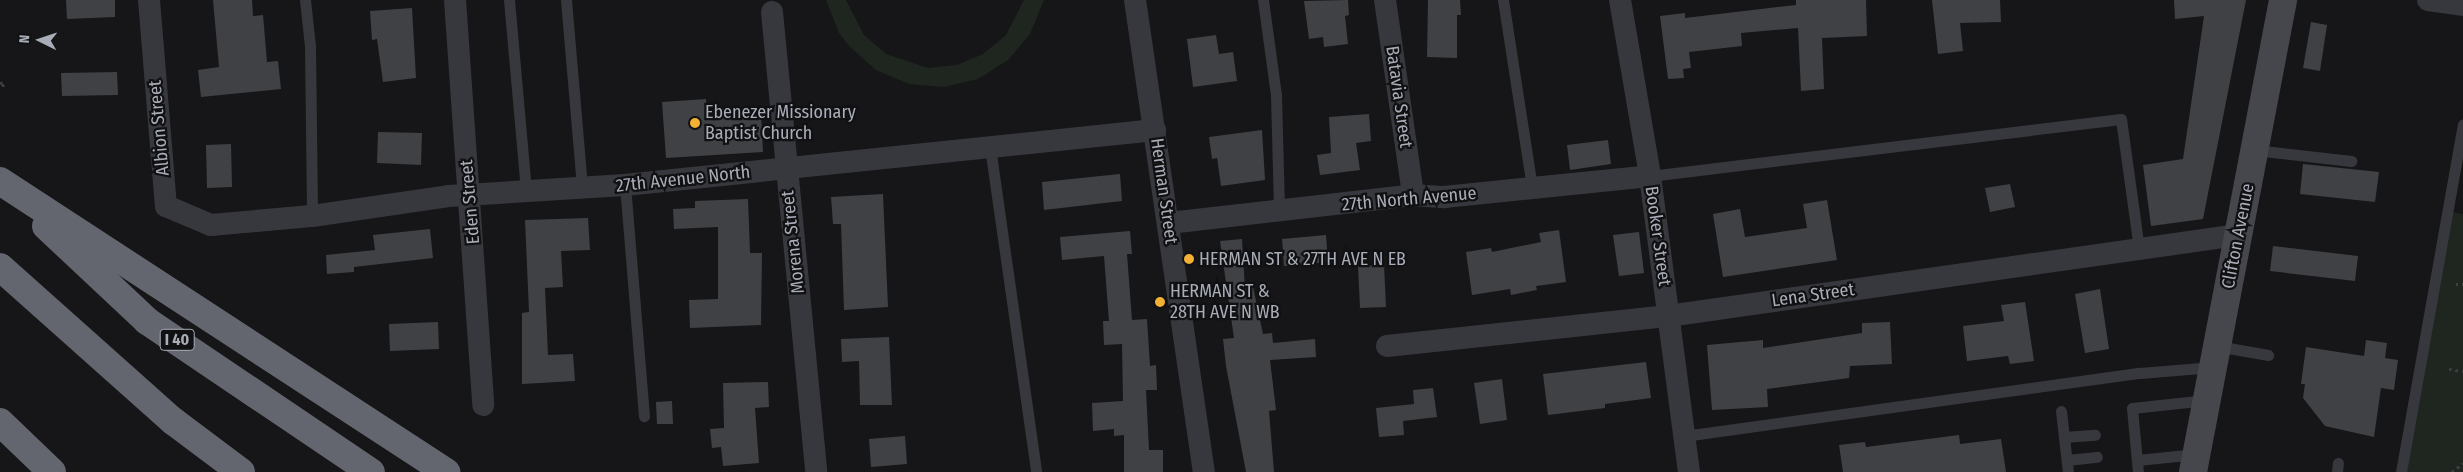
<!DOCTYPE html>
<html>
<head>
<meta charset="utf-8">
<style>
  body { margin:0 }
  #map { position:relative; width:2463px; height:472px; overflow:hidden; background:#161618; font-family:"Fira Sans Condensed",sans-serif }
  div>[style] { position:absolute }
  .green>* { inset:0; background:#1e261f }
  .building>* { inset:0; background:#404145 }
  .path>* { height:3px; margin-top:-1.5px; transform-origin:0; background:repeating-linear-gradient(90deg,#3d3f44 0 2.5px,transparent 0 6.5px) }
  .lane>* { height:11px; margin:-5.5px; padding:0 5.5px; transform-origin:5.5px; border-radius:5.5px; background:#37383d }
  .street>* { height:22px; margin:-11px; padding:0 11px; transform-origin:11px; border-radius:11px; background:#37383d }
  .secondary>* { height:28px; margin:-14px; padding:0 14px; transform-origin:14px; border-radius:14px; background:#45474d }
  .highway>* { height:28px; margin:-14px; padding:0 14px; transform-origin:14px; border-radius:14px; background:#63666e }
  .dots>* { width:14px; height:14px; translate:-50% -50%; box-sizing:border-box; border:2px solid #111113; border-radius:50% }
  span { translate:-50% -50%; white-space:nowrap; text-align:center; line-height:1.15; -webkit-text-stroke:4.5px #111113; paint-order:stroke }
  .shield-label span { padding:1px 4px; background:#111113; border:1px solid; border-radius:4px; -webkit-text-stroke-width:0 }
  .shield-label { font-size:16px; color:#a8adb8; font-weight:700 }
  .street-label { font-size:18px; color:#a8adb8 }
  .poi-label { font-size:18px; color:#a8adb8 }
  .left { translate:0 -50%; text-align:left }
  .north { position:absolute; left:15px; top:15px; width:50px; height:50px; -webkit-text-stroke:4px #111113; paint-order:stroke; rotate:274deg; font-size:14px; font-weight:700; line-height:20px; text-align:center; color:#a8adb8 }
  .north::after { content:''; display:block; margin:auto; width:18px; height:22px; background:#a8adb8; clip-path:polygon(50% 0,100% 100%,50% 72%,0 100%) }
</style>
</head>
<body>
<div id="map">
  <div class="green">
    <div style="clip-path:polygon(826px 0,846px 0,864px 35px,886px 54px,928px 68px,957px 65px,983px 54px,1006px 35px,1024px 0,1044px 0,1030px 34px,1008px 60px,978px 79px,944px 87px,909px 84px,876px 70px,850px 47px,839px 33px)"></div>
    <div style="clip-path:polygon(2446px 211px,2463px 214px,2463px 472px,2401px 472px)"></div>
  </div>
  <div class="building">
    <div style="clip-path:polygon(66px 0,115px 0,115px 17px,67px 19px)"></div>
    <div style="clip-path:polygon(213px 0,252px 0,253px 16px,263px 15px,267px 62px,278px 61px,281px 89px,201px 97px,198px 70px,219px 67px)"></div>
    <div style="clip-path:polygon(1348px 0,1349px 15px,1345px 16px,1348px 44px,1324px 47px,1323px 37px,1309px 39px,1304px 1px)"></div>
    <div style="clip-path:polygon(1428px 0,1460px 0,1461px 15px,1457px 15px,1457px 58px,1427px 57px)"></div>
    <div style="clip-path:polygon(1796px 0,1866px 0,1867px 36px,1822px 38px,1824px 89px,1801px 91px,1798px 28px,1741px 33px,1742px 46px,1689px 52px,1691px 68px,1683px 69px,1684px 78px,1668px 79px,1660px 16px,1685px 13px,1685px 18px,1796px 5px)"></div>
    <div style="clip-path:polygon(1932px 0,2000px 0,2001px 22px,1960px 23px,1963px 51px,1938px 54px)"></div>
    <div style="clip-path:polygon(2174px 0,2246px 0,2203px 219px,2151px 226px,2143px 165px,2183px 159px,2204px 16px,2175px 19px)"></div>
    <div style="clip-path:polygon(412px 8px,416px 78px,383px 82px,377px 39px,372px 40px,370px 11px)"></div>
    <div style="clip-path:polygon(2311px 22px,2327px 25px,2320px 71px,2303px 68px)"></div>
    <div style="clip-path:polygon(1216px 35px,1219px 54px,1233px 52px,1237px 81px,1193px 87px,1187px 39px)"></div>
    <div style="clip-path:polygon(117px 72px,118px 95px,62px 96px,61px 73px)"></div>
    <div style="clip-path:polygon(706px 99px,707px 116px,761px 113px,763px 152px,666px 158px,662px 102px)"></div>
    <div style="clip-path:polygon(1369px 114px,1371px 141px,1356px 143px,1360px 170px,1320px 175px,1317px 155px,1331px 153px,1329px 117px)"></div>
    <div style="clip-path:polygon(1262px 130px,1265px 180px,1221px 186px,1217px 158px,1212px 159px,1209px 137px)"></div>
    <div style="clip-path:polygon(378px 132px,422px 133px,421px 165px,377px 163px)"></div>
    <div style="clip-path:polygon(1608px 140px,1611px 164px,1570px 170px,1567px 145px)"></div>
    <div style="clip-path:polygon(231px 144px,232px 187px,207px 188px,206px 145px)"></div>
    <div style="clip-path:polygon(2303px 164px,2379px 172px,2375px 202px,2300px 194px)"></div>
    <div style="clip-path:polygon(1120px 174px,1122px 201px,1044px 210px,1042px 182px)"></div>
    <div style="clip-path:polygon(2010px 184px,2015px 207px,1990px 212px,1985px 188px)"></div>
    <div style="clip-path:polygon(883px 194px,888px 307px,844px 310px,841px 224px,833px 224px,831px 197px)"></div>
    <div style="clip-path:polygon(748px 199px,750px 253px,762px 253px,761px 325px,690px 328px,689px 300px,718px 299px,718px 227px,674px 229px,673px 209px,695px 208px,695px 201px)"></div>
    <div style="clip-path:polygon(1827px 200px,1837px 260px,1723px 277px,1713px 214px,1740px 209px,1745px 237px,1807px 228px,1803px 204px)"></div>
    <div style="clip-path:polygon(588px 218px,590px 250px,561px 251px,563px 287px,545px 288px,548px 355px,573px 354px,575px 381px,522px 384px,522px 313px,529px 312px,525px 220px)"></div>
    <div style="clip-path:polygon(430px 229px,433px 258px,354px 267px,354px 272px,327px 274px,326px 255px,375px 250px,373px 235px)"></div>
    <div style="clip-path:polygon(1559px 230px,1566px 282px,1536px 286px,1537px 290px,1511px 295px,1510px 289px,1472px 295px,1466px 252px,1491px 248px,1492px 252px,1541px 242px,1539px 233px)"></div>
    <div style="clip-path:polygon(1130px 231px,1132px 254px,1127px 254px,1132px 320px,1147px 319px,1150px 366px,1156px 365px,1157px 390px,1146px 390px,1149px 450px,1163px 450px,1163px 472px,1124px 472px,1124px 435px,1114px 436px,1114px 429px,1093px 431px,1092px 403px,1123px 401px,1122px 344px,1104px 345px,1103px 321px,1109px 321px,1104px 256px,1062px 260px,1060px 237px)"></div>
    <div style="clip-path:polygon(1639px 232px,1644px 273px,1619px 276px,1613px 235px)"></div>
    <div style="clip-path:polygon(1326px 235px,1328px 262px,1284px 266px,1282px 239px)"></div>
    <div style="clip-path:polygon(1242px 239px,1245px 289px,1253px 287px,1263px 334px,1272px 333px,1273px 343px,1315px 339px,1316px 357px,1270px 360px,1276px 410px,1269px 411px,1274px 472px,1246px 472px,1226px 366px,1223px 339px,1234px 338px,1220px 241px)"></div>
    <div style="clip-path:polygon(2273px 246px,2358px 256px,2355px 281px,2270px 271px)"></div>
    <div style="clip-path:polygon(1384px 265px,1386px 307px,1360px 308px,1358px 266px)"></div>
    <div style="clip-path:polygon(2100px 289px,2109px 349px,2085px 353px,2075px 294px)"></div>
    <div style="clip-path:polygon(2025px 302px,2034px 361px,2010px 364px,2008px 356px,1967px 361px,1963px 326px,2004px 321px,2001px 305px)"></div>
    <div style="clip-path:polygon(438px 322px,439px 349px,390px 351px,389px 324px)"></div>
    <div style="clip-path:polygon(1890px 322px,1892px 364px,1850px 366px,1849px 378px,1767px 389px,1768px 407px,1712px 410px,1707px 345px,1763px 340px,1763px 348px,1862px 333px,1862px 323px)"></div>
    <div style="clip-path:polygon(889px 337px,892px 405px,860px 405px,859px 361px,842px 362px,841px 339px)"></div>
    <div style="clip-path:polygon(2366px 340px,2387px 343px,2385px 358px,2398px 360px,2394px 390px,2381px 388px,2374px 437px,2325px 426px,2303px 398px,2305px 384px,2301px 384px,2306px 347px,2364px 356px)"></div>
    <div style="clip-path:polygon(1646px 362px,1651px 398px,1605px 404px,1605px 408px,1548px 415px,1543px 374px)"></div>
    <div style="clip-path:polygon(1502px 379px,1507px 420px,1480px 424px,1474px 383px)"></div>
    <div style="clip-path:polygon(768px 382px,769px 407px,755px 408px,759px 463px,723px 466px,721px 447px,712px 448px,710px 429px,724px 428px,723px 383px)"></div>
    <div style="clip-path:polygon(1433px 388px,1437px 417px,1403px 421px,1404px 435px,1379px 437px,1376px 408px,1414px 404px,1413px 390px)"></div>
    <div style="clip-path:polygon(672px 401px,673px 424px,657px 424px,656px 402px)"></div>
    <div style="clip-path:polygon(1959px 435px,1960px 444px,2001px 439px,2006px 472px,1843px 472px,1839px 445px,1865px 442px,1866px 447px)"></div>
    <div style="clip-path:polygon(905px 436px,907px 464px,871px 467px,869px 439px)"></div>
  </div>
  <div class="path">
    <div style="left:0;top:82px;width:4px;rotate:27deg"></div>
    <div style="left:4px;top:84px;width:6px;rotate:129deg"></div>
    <div style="left:2456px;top:284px;width:7px"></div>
    <div style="left:2449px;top:369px;width:14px;rotate:8deg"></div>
    <div style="left:2452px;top:472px;width:14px;rotate:-39deg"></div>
  </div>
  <div class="lane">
    <div style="left:305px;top:0;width:46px;rotate:83.8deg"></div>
    <div style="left:310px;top:46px;width:170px;rotate:89.3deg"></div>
    <div style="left:509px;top:0;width:193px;rotate:84.9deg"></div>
    <div style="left:566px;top:0;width:189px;rotate:85.1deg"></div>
    <div style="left:1263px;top:0;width:96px;rotate:82.2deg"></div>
    <div style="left:1276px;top:95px;width:117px;rotate:88.5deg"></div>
    <div style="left:1503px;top:0;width:190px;rotate:81.2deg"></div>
    <div style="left:990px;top:147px;width:328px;rotate:81.9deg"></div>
    <div style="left:2255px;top:150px;width:97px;rotate:6.5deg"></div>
    <div style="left:1650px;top:176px;width:474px;rotate:-6.9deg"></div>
    <div style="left:2121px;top:119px;width:131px;rotate:82.1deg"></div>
    <div style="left:625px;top:185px;width:232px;rotate:85.3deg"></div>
    <div style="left:2217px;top:346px;width:52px;rotate:10deg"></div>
    <div style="left:2061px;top:411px;width:61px;rotate:83.5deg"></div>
    <div style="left:1684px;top:436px;width:460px;rotate:-7.9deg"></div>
    <div style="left:2140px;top:373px;width:73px;rotate:-4.7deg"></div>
    <div style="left:2064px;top:437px;width:31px;rotate:-4deg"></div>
    <div style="left:2067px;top:460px;width:30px;rotate:-6deg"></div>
    <div style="left:2137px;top:460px;width:60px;rotate:-5.7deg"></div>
    <div style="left:2138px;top:472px;width:64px;rotate:-95.4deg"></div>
    <div style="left:2132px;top:408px;width:75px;rotate:-6.1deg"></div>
    <div style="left:2337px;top:472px;width:9px;rotate:-84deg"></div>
    <div style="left:2401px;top:472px;width:353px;rotate:-79.9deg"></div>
  </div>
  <div class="street">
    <div style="left:149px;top:0;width:207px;rotate:85.3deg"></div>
    <div style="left:166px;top:206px;width:49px;rotate:22.9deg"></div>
    <div style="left:211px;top:225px;width:101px;rotate:-5.1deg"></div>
    <div style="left:312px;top:216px;width:138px;rotate:-8.3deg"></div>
    <div style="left:449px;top:196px;width:176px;rotate:-3.6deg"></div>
    <div style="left:625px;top:185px;width:533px;rotate:-5.92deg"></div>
    <div style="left:455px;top:0;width:406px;rotate:86deg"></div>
    <div style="left:1135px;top:0;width:477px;rotate:81.7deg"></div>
    <div style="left:1385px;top:0;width:197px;rotate:81.8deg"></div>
    <div style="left:1620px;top:0;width:179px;rotate:80.3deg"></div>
    <div style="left:1650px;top:176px;width:299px;rotate:82.5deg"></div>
    <div style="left:2428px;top:0;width:35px;rotate:8deg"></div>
    <div style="left:772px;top:12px;width:462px;rotate:84.5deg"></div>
    <div style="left:1169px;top:223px;width:246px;rotate:-6.5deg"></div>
    <div style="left:1413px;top:195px;width:31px;rotate:4deg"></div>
    <div style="left:1444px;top:197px;width:207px;rotate:-5.8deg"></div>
    <div style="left:1387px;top:346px;width:283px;rotate:-6.1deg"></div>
    <div style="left:1668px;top:316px;width:576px;rotate:-8.09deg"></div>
  </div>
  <div class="secondary">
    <div style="left:2193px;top:472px;width:481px;rotate:-79.2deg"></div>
  </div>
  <div class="highway">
    <div style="left:0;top:181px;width:533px;rotate:33.12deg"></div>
    <div style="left:46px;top:226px;width:139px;rotate:43.2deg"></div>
    <div style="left:147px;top:321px;width:270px;rotate:34deg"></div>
    <div style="left:0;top:267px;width:232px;rotate:41.7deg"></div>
    <div style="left:173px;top:421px;width:85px;rotate:36.9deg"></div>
    <div style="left:0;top:422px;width:72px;rotate:43.9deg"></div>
  </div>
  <div class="dots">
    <div style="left:695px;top:123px;background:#f2b134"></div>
    <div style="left:1189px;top:259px;background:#f2b134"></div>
    <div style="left:1160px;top:302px;background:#f2b134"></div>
  </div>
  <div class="shield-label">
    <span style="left:177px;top:340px">I 40</span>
  </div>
  <div class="street-label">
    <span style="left:1399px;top:97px;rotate:82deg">Batavia Street</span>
    <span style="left:159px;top:128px;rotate:-95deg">Albion Street</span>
    <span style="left:683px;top:179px;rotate:-6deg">27th Avenue North</span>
    <span style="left:1164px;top:191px;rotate:82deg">Herman Street</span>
    <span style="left:1409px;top:199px;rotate:-5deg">27th North Avenue</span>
    <span style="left:470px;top:202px;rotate:-95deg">Eden Street</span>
    <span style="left:1658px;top:236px;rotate:82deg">Booker Street</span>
    <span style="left:2238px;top:236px;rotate:-79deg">Clifton Avenue</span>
    <span style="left:793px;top:242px;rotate:-96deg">Morena Street</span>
    <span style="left:1813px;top:295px;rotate:-8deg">Lena Street</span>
  </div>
  <div class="poi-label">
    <span class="left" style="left:705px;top:123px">Ebenezer Missionary<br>Baptist Church</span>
    <span class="left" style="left:1199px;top:259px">HERMAN ST &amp; 27TH AVE N EB</span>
    <span class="left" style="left:1170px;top:302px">HERMAN ST &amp;<br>28TH AVE N WB</span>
  </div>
  <div class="north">N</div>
</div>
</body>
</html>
